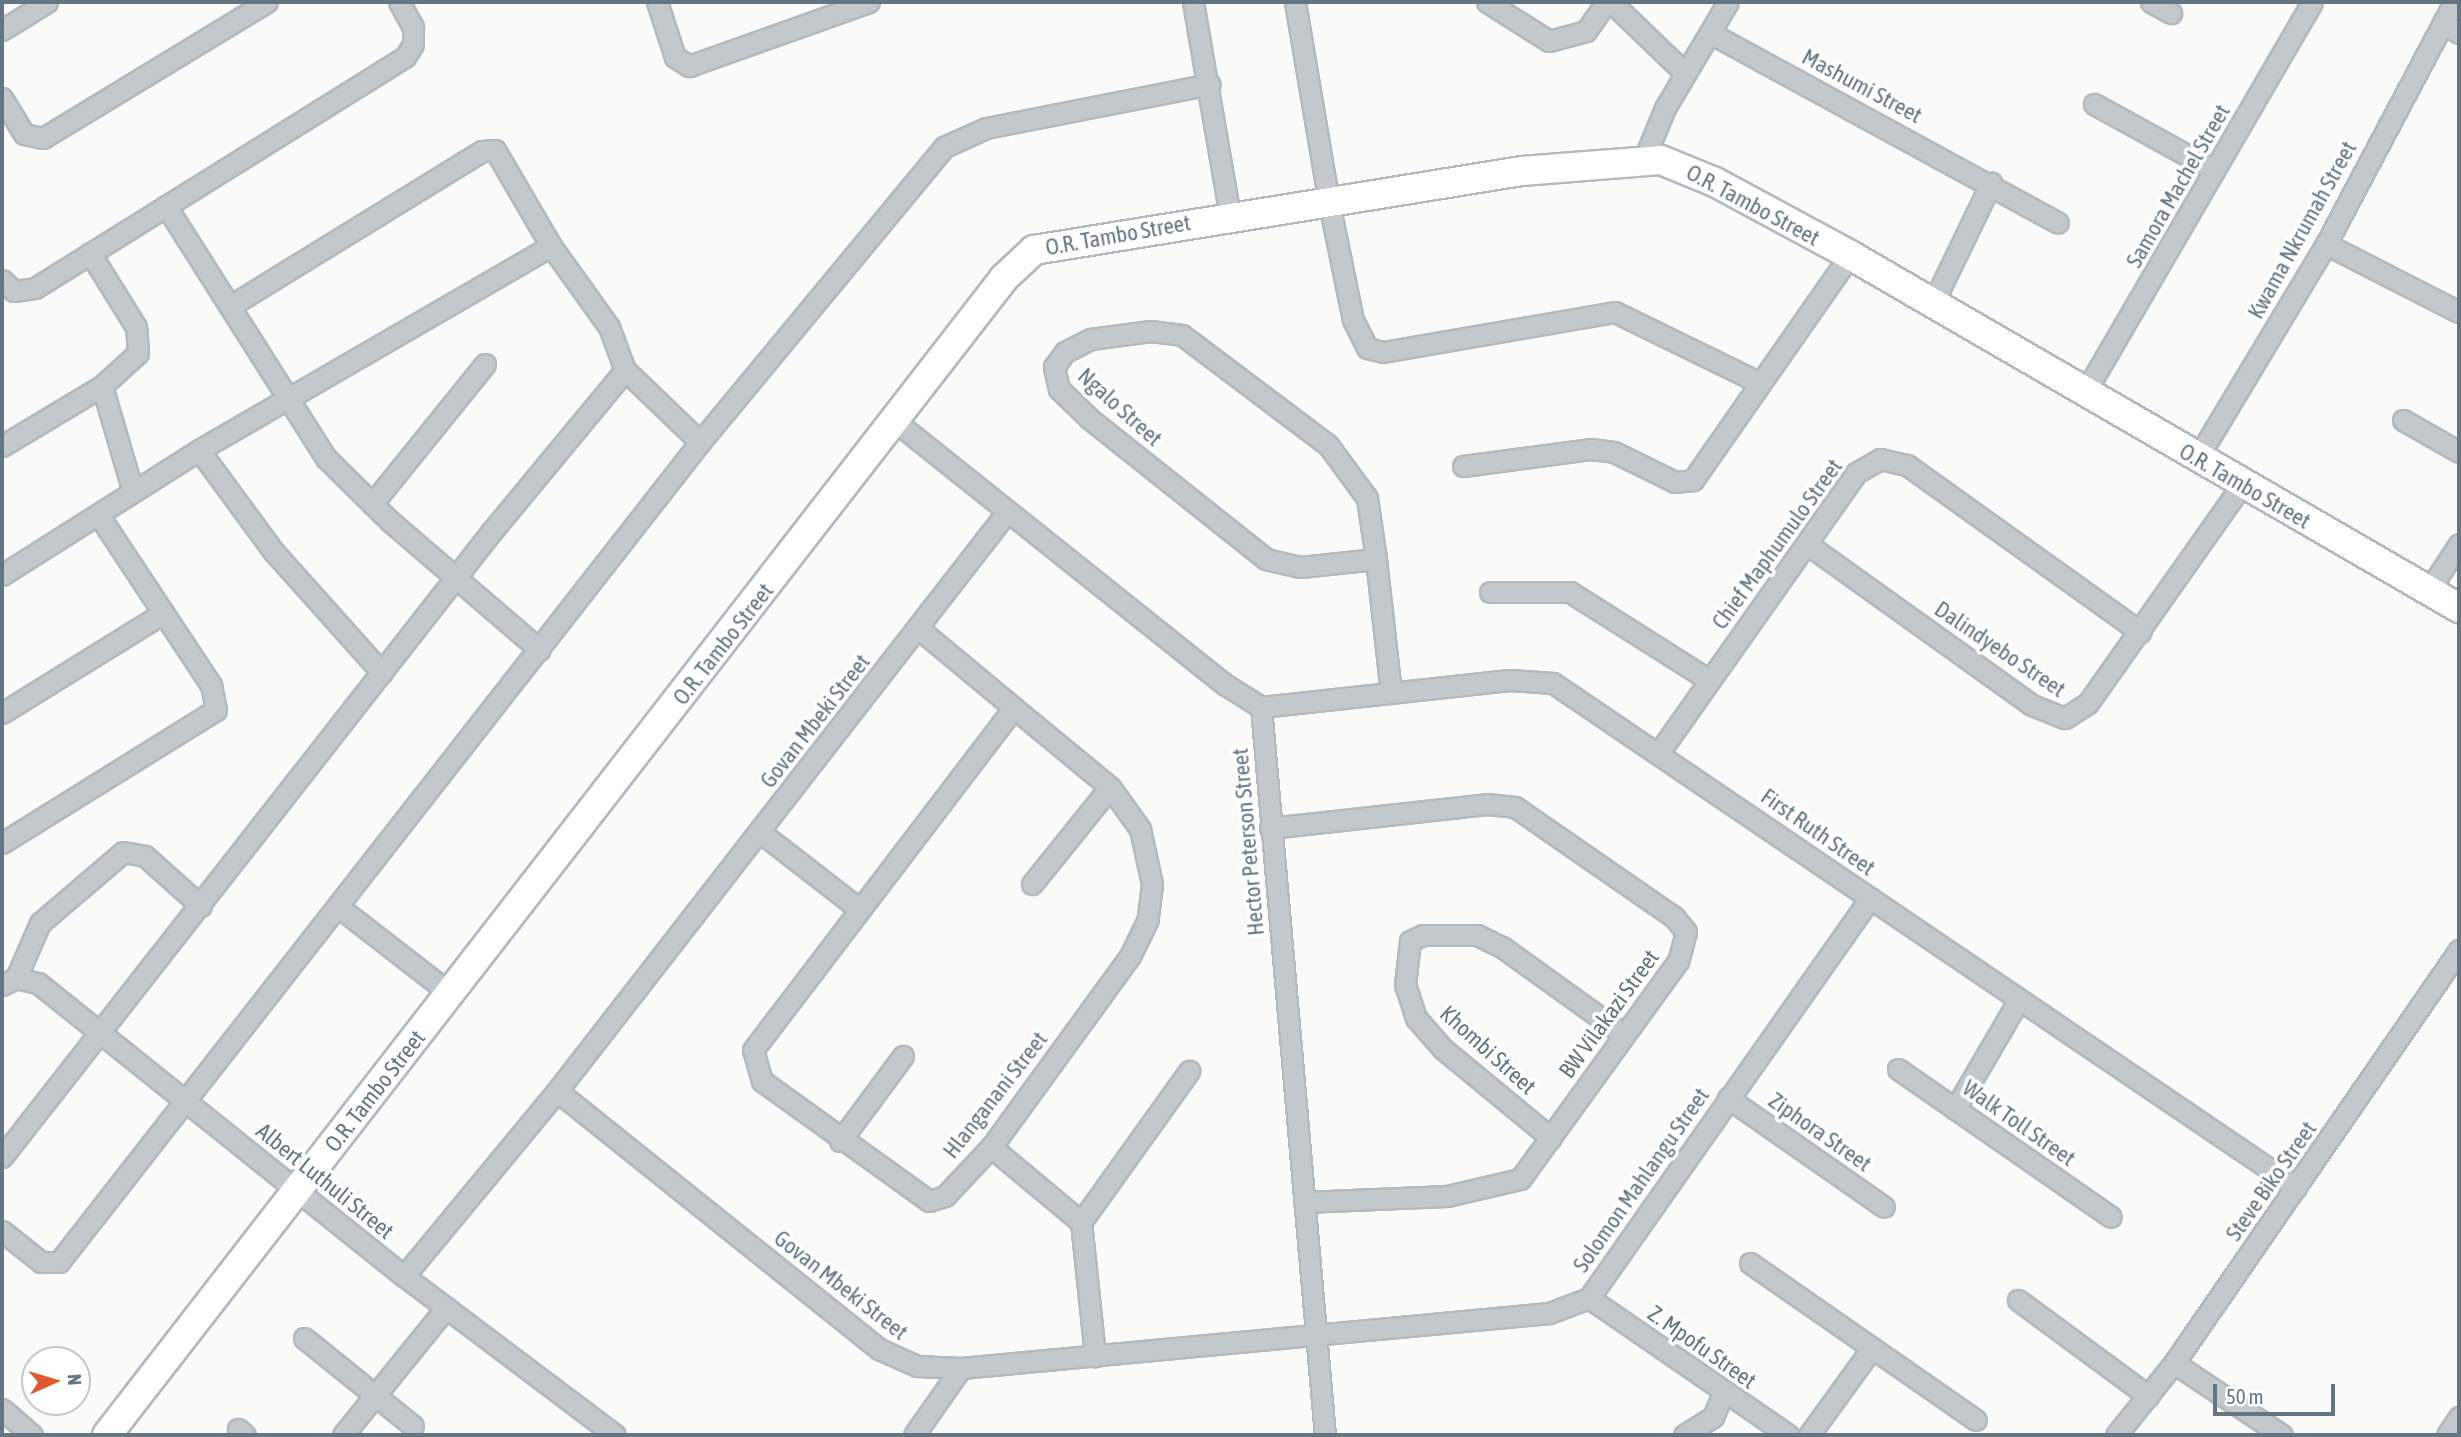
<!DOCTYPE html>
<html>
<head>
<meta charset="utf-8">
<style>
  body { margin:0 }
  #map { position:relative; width:2461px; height:1437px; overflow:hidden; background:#fafaf8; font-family:"Asap Condensed",sans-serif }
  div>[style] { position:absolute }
  .roads { filter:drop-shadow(2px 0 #b3babf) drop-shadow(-2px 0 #b3babf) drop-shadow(0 2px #b3babf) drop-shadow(0 -2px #b3babf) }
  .street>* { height:19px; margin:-9.5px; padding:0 9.5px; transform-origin:9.5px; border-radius:9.5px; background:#c3c8cc }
  .secondary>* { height:28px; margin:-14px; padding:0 14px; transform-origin:14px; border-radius:14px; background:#fff }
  span { translate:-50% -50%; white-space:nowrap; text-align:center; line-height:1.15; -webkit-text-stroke:7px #fff; paint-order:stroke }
  .street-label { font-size:23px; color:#657683 }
  .frame { position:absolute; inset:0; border:4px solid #657683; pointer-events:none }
  .north { position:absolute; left:21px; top:1346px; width:70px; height:70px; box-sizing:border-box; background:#fff; border:2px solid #c1c8cd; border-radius:50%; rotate:86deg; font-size:19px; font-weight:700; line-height:28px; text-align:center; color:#657683 }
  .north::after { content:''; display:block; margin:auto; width:24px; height:32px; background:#e4572e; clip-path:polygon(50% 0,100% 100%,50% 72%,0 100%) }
  .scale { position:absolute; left:2213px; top:1384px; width:122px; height:32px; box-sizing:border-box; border:4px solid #657683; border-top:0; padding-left:9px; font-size:21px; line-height:24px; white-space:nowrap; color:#657683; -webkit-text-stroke:5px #fff; paint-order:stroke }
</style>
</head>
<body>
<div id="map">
  <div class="roads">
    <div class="street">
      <div style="left:657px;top:2px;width:58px;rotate:71.9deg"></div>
      <div style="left:675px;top:57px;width:17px;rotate:33deg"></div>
      <div style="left:689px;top:66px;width:191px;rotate:-19.6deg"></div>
      <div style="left:1193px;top:2px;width:217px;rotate:80.2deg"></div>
      <div style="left:1295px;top:2px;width:204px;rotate:80.4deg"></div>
      <div style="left:1329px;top:203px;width:119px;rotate:78.4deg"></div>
      <div style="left:1353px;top:320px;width:31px;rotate:63deg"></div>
      <div style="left:1367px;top:348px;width:16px;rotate:14deg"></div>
      <div style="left:1383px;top:352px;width:235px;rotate:-9.8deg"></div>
      <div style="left:1615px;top:312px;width:161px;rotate:26.1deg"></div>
      <div style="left:1487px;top:2px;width:73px;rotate:32.2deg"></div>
      <div style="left:1549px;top:41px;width:38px;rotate:-15deg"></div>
      <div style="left:1586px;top:31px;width:35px;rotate:-55deg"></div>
      <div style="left:1611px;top:2px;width:103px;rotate:43.8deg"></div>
      <div style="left:2151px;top:2px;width:23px;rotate:29deg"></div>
      <div style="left:2443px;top:23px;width:19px;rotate:32deg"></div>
      <div style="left:2px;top:30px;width:53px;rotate:-31.9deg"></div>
      <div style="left:1710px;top:33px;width:396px;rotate:28.6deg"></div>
      <div style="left:2px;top:98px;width:42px;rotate:58.6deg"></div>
      <div style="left:24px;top:134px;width:19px;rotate:12deg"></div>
      <div style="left:43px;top:138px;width:262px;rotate:-31.3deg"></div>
      <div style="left:2094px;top:104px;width:137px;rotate:28.8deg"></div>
      <div style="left:1644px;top:159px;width:55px;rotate:-67.6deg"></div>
      <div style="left:1665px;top:108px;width:123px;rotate:-59.3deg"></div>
      <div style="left:166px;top:206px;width:299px;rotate:57.6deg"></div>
      <div style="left:326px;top:458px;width:91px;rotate:44.6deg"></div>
      <div style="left:391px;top:522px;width:196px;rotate:40.7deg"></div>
      <div style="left:2326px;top:244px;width:149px;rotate:27.1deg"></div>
      <div style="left:2px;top:280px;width:16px;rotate:43deg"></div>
      <div style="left:14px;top:291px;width:21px;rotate:-8deg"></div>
      <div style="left:35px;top:288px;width:436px;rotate:-32deg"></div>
      <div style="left:405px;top:57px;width:15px;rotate:-58deg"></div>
      <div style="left:413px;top:44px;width:17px;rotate:-90deg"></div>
      <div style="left:413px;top:27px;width:29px;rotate:-119deg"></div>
      <div style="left:1932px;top:305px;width:136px;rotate:-64.2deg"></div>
      <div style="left:230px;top:306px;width:296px;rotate:-31.6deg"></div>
      <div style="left:482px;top:151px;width:13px;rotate:-4deg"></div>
      <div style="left:495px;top:150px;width:111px;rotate:59.7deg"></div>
      <div style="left:551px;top:246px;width:100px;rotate:54.4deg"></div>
      <div style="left:609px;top:327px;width:46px;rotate:69.6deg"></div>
      <div style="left:625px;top:370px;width:104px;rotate:43.8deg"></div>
      <div style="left:102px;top:386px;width:110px;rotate:73.7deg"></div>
      <div style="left:2084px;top:394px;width:453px;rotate:-59.8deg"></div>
      <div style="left:2403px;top:420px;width:64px;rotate:29.7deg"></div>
      <div style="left:896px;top:422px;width:422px;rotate:38.6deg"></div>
      <div style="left:1226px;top:685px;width:41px;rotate:32.2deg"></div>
      <div style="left:1261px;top:707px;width:731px;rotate:84.98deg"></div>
      <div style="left:2px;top:446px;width:117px;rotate:-31deg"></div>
      <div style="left:102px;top:386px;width:49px;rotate:-42.5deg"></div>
      <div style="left:138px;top:353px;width:26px;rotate:-94deg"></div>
      <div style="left:136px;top:327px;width:87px;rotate:-121.9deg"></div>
      <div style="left:199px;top:450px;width:127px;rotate:53.7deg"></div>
      <div style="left:274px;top:552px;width:162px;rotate:48.2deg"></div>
      <div style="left:2198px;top:457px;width:249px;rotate:-59deg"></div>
      <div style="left:2326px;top:244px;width:274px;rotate:-62.1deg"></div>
      <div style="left:1463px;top:466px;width:128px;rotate:-7.6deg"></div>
      <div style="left:1590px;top:449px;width:24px;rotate:7deg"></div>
      <div style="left:1614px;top:452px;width:68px;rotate:26.2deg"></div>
      <div style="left:1675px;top:482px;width:18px;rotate:-6deg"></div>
      <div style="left:1693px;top:480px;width:274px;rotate:-55.1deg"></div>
      <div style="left:372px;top:504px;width:180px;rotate:-51.1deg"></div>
      <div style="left:1807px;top:544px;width:277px;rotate:35.6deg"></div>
      <div style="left:2032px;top:705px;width:35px;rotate:22deg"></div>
      <div style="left:2065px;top:718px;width:27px;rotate:-33deg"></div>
      <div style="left:2088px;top:703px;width:266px;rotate:-54.8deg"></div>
      <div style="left:1376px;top:559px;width:76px;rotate:174deg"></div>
      <div style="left:1300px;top:567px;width:35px;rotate:-167deg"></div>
      <div style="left:1266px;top:559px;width:226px;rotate:-141.5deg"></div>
      <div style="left:1089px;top:418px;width:42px;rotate:-136deg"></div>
      <div style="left:1059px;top:389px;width:23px;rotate:-103deg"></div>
      <div style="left:1054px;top:367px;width:19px;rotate:-54deg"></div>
      <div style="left:1065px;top:352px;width:29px;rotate:-27deg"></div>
      <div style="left:1091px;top:339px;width:60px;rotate:-7.7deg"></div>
      <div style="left:1150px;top:331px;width:32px;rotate:7deg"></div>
      <div style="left:1182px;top:335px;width:183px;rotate:37deg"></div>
      <div style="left:1328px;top:445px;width:66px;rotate:53.7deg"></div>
      <div style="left:1367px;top:498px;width:62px;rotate:81.6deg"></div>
      <div style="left:1376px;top:559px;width:134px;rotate:83.6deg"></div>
      <div style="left:2px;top:575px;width:233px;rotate:-32.4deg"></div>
      <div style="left:199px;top:450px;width:407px;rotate:-30.1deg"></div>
      <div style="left:2429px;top:590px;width:55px;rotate:-56.9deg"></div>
      <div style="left:1490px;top:592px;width:80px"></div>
      <div style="left:1570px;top:592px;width:165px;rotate:32.3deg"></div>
      <div style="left:919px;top:629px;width:124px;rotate:39.7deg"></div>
      <div style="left:1014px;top:708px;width:124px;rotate:39.5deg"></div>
      <div style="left:1110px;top:787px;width:52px;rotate:54.5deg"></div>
      <div style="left:1140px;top:829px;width:56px;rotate:77.7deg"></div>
      <div style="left:1152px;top:884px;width:35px;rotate:97deg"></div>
      <div style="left:1148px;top:919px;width:41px;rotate:115.9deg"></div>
      <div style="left:1130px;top:956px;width:236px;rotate:126deg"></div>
      <div style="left:991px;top:1147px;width:67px;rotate:133.2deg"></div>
      <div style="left:945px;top:1196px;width:17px;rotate:163deg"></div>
      <div style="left:929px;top:1201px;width:206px;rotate:-144.3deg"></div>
      <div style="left:762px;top:1081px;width:32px;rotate:-106deg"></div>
      <div style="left:753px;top:1050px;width:430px;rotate:-52.7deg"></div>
      <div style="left:1261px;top:707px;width:250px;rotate:-6.2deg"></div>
      <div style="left:1510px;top:680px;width:43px;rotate:4deg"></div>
      <div style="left:1553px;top:683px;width:898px;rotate:34.15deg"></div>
      <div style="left:2px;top:713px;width:190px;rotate:-31.8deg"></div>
      <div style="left:1660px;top:751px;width:340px;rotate:-54.8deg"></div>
      <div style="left:1856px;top:473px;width:28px;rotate:-30deg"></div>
      <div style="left:1880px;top:459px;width:28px;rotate:13deg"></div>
      <div style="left:1907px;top:465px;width:287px;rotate:35.6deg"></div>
      <div style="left:1270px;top:828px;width:218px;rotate:-6.3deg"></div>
      <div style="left:1487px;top:804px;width:28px;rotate:6deg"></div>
      <div style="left:1515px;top:807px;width:193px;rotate:34.7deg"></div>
      <div style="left:1674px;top:917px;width:19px;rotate:51deg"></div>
      <div style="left:1686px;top:932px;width:30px;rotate:105deg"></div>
      <div style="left:1678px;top:961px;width:269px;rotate:125.9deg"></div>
      <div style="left:1520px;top:1179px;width:75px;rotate:166.9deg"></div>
      <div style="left:1447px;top:1196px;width:143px;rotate:177.6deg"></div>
      <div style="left:760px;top:832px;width:124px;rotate:37.8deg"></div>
      <div style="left:2px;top:843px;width:252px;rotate:-31.9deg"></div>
      <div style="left:216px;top:710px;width:25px;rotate:-101deg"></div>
      <div style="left:211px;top:685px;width:203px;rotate:-123.5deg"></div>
      <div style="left:1032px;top:884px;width:124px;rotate:-51.2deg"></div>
      <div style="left:340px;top:908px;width:140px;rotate:37.8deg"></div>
      <div style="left:16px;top:978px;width:60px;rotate:-66.4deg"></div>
      <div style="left:40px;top:923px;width:109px;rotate:-40.5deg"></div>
      <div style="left:123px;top:852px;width:22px;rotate:10deg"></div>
      <div style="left:145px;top:856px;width:75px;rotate:41.8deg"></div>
      <div style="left:2px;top:985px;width:16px;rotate:-27deg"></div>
      <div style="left:16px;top:978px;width:23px;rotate:13deg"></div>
      <div style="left:38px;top:983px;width:469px;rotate:38.7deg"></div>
      <div style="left:404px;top:1276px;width:264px;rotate:37deg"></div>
      <div style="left:1898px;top:1069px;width:259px;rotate:34.8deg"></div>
      <div style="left:557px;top:1091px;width:413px;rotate:38.7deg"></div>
      <div style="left:879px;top:1349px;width:42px;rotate:24.1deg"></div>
      <div style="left:917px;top:1366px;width:44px;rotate:2.6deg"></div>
      <div style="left:961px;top:1368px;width:591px;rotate:-5.34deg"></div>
      <div style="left:1549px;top:1313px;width:43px;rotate:-20.6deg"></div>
      <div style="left:1589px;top:1298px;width:489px;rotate:-54.9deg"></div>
      <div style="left:1728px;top:1098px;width:190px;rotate:34.9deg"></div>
      <div style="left:1955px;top:1109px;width:125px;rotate:-59.7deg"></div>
      <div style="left:1551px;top:1138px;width:140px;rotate:-140.5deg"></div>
      <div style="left:1443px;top:1049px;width:41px;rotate:-131.1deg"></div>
      <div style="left:1416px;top:1018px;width:35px;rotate:-108deg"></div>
      <div style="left:1405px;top:985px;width:44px;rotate:-83.5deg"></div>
      <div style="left:1410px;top:941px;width:14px;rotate:-25deg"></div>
      <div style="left:1423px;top:935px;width:54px"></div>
      <div style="left:1477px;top:935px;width:28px;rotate:26deg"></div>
      <div style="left:1502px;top:947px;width:149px;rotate:35.7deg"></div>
      <div style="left:840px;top:1141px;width:106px;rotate:-53.5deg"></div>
      <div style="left:991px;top:1147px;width:117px;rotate:39.8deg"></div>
      <div style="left:1081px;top:1222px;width:135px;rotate:84deg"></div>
      <div style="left:2px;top:1157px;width:795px;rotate:-51.95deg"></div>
      <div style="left:492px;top:531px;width:209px;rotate:-50.4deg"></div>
      <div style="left:1081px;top:1222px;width:186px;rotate:-54.4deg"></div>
      <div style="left:2px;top:1231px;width:50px;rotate:38.5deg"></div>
      <div style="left:41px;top:1262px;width:18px"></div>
      <div style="left:59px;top:1262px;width:1041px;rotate:-51.98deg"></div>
      <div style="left:700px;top:442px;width:383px;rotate:-50.4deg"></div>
      <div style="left:944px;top:147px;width:46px;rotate:-24.3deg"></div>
      <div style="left:986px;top:128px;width:228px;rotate:-11.1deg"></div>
      <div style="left:1750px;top:1263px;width:275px;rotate:34.8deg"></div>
      <div style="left:404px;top:1276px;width:240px;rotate:-50.4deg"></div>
      <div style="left:557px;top:1091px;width:733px;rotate:-52.15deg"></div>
      <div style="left:1589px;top:1298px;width:242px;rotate:34.5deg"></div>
      <div style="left:2018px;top:1300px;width:162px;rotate:36.4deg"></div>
      <div style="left:304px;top:1338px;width:140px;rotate:38.9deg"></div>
      <div style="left:2174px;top:1363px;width:130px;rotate:33.7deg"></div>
      <div style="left:2px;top:1409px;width:40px;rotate:41deg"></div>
      <div style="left:238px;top:1429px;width:9px;rotate:41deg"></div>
      <div style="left:343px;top:1435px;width:164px;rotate:-51deg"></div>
      <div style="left:914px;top:1435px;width:82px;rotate:-55deg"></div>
      <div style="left:1684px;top:1435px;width:34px;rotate:-32deg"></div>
      <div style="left:1713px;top:1417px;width:26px;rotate:-67deg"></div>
      <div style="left:1809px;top:1435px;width:107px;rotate:-54.1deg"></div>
      <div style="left:2116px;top:1435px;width:92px;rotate:-51.1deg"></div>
      <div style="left:2174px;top:1363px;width:502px;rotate:-55.39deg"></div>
      <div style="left:2447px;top:1435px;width:22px;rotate:-56deg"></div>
    </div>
    <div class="secondary">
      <div style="left:107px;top:1435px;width:1464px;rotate:-52.21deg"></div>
      <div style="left:1004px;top:278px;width:41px;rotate:-43deg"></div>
      <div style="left:1034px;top:250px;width:494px;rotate:-9.2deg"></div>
      <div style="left:1522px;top:171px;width:139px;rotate:-4.5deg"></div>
      <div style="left:1661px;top:160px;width:58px;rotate:22.2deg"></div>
      <div style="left:1715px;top:182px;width:153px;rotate:28.4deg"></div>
      <div style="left:1850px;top:255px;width:704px;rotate:30.1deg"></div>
    </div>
  </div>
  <div class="street-label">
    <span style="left:1862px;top:86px;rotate:28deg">Mashumi Street</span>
    <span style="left:2178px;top:186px;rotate:-60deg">Samora Machel Street</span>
    <span style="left:1753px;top:205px;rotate:28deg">O.R. Tambo Street</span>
    <span style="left:2302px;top:230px;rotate:-61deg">Kwama Nkrumah Street</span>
    <span style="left:1118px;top:235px;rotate:-10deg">O.R. Tambo Street</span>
    <span style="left:1120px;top:407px;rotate:42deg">Ngalo Street</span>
    <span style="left:2245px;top:486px;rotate:30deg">O.R. Tambo Street</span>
    <span style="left:1777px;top:544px;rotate:-54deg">Chief Maphumulo Street</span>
    <span style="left:723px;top:644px;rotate:-52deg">O.R. Tambo Street</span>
    <span style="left:2000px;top:649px;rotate:34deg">Dalindyebo Street</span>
    <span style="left:815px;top:721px;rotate:-52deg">Govan Mbeki Street</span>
    <span style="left:1818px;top:832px;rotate:35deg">First Ruth Street</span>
    <span style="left:1248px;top:842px;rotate:-95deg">Hector Peterson Street</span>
    <span style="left:1609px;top:1014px;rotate:-54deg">BW Vilakazi Street</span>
    <span style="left:1488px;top:1050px;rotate:42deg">Khombi Street</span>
    <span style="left:375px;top:1091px;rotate:-52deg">O.R. Tambo Street</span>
    <span style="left:995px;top:1095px;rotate:-52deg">Hlanganani Street</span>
    <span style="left:2019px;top:1123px;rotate:35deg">Walk Toll Street</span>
    <span style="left:1820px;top:1132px;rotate:35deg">Ziphora Street</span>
    <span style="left:1641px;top:1180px;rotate:-55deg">Solomon Mahlangu Street</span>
    <span style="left:325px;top:1181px;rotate:39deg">Albert Luthuli Street</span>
    <span style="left:2271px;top:1181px;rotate:-55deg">Steve Biko Street</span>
    <span style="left:841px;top:1285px;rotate:38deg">Govan Mbeki Street</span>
    <span style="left:1702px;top:1347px;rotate:35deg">Z. Mpofu Street</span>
  </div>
  <div class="frame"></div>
  <div class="north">N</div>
  <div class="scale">50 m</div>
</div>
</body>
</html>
